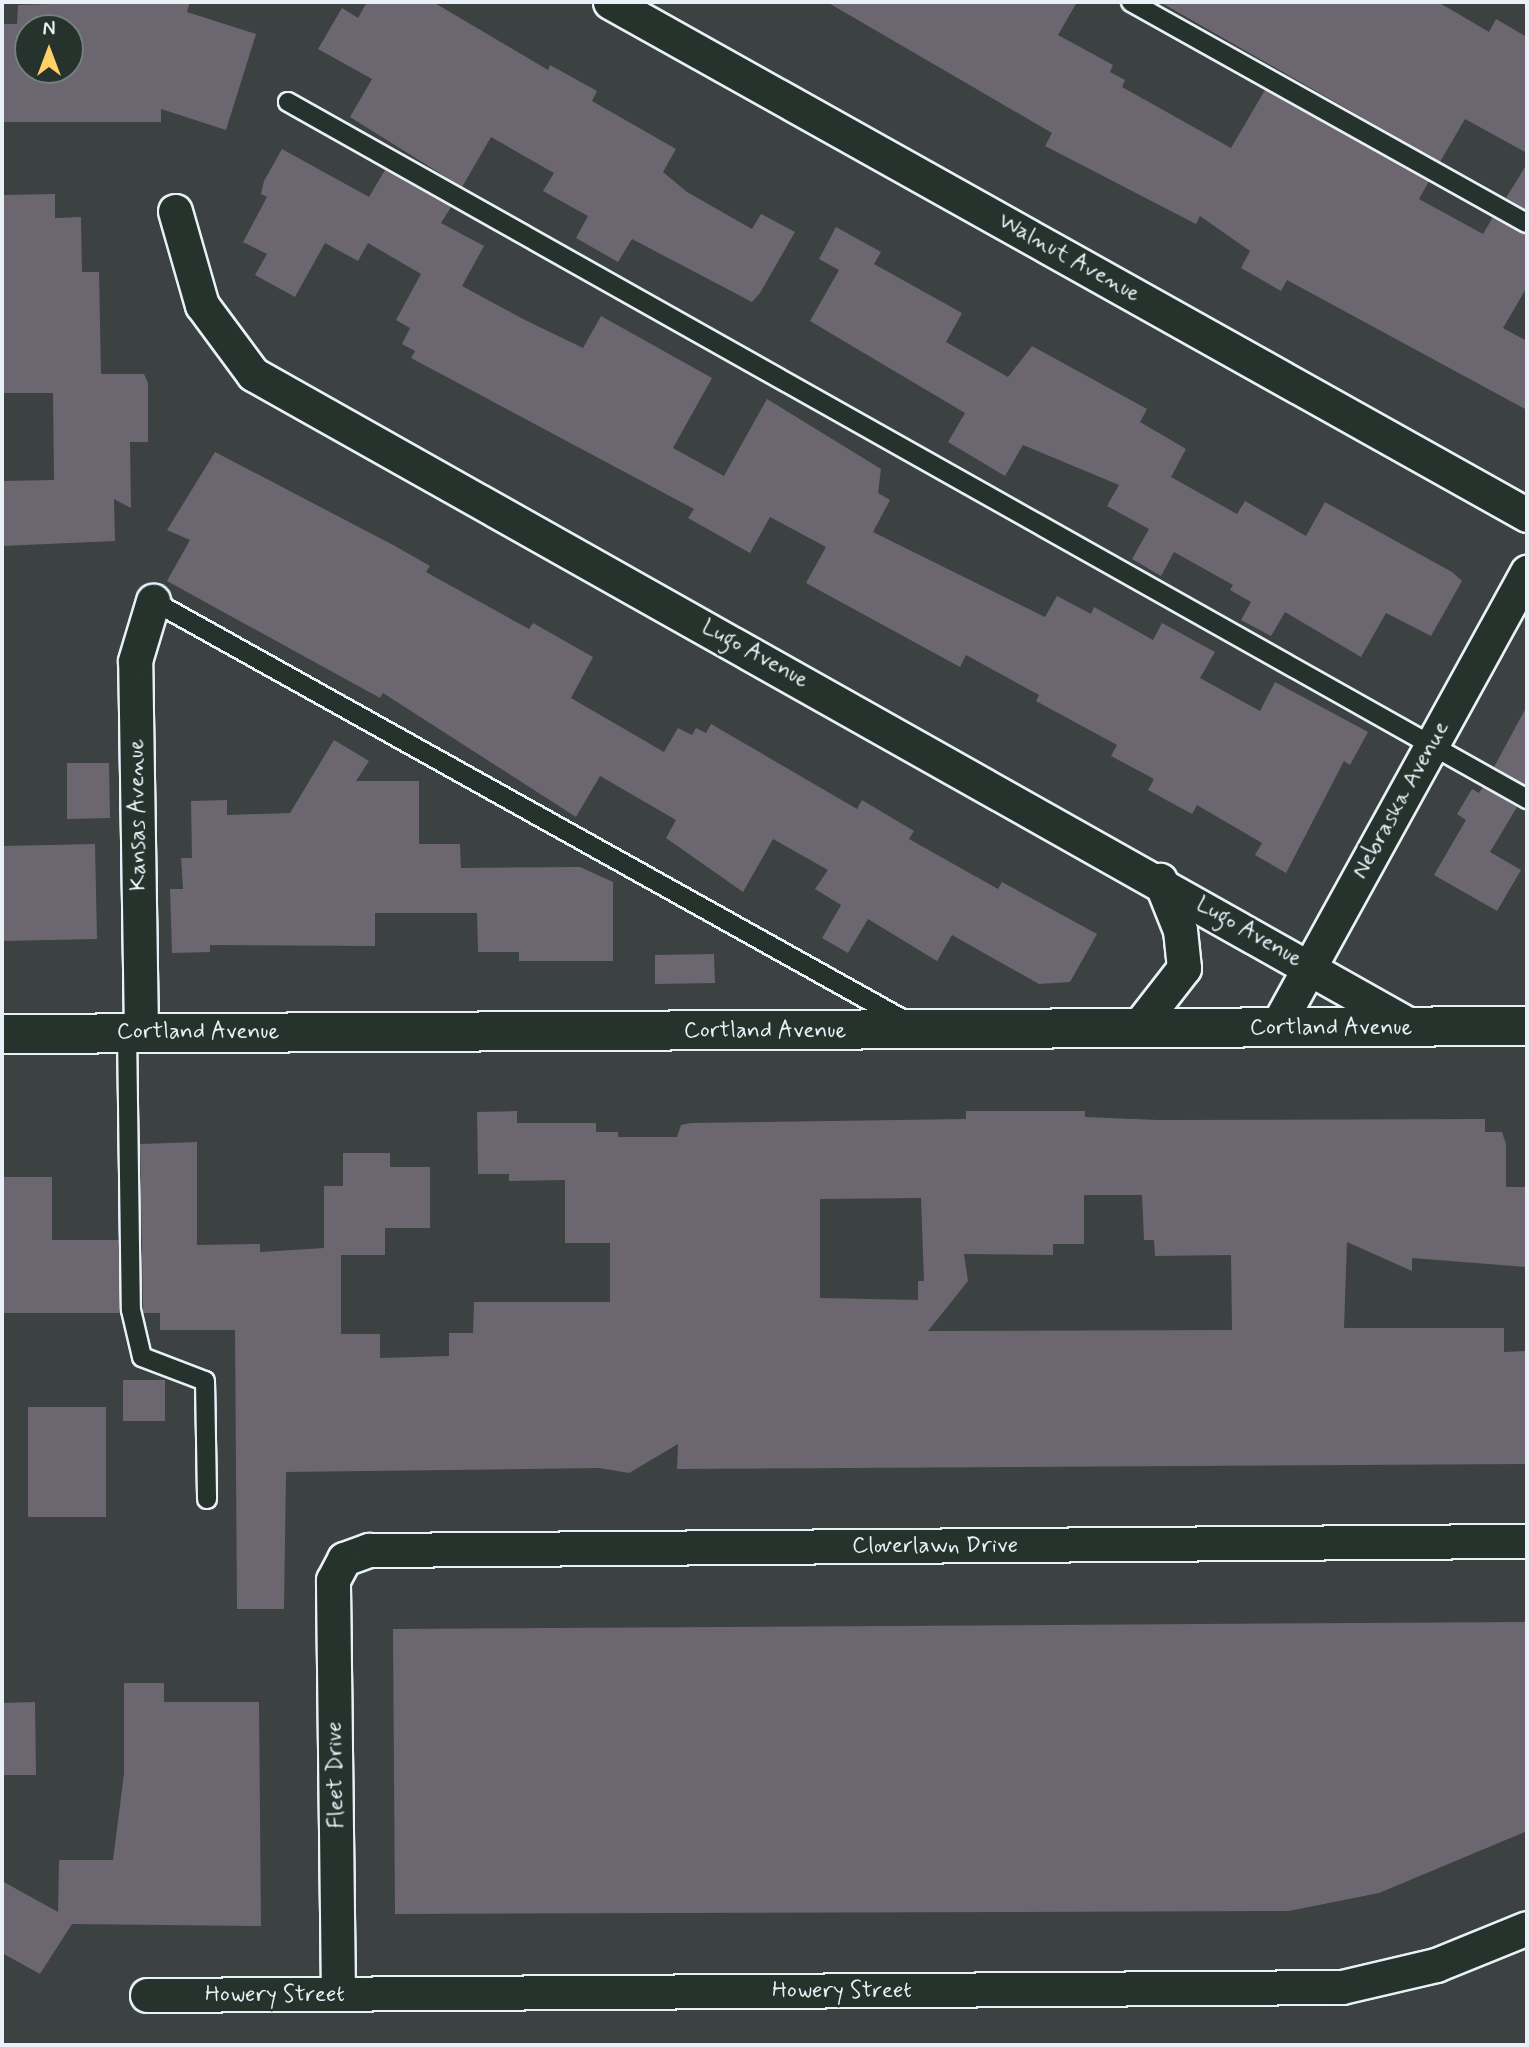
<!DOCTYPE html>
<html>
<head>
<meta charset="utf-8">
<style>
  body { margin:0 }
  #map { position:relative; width:1529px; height:2047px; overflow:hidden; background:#3b4241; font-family:Mynerve,sans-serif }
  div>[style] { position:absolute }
  .building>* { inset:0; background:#6c6670 }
  .roads { filter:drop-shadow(2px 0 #e8f1f8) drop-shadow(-2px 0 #e8f1f8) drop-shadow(0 2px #e8f1f8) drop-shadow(0 -2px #e8f1f8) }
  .service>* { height:18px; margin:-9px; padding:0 9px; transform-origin:9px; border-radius:9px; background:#26332d }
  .minor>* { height:33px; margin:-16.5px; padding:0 16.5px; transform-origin:16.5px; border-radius:16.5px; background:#26332d }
  .tertiary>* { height:38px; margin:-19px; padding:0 19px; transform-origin:19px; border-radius:19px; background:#26332d }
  span { translate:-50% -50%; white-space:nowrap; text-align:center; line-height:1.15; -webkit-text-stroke:5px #26332d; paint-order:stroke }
  .street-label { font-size:23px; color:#e8f1f8 }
  .frame { position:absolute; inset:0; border:4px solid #e8f1f8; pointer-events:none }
  .north { position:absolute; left:14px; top:14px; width:70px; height:70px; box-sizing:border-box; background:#26332d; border:2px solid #747f7e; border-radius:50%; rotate:0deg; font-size:19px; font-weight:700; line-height:28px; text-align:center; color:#e8f1f8 }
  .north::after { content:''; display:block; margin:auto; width:24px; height:32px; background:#ffd166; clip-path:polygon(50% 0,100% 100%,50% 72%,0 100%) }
</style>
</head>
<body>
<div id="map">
  <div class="building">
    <div style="clip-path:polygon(evenodd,112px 2px,190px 2px,187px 12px,256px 34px,226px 130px,161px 109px,161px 122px,2px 122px,2px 24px,17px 24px,18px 5px,112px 2px,28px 28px,70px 28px,70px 70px,28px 70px,28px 28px)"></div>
    <div style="clip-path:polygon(367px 2px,433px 2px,548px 70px,550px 65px,597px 91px,592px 101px,676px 149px,663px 172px,687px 192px,752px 229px,761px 214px,795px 232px,760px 293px,752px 302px,632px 239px,618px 262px,576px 238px,588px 216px,543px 191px,554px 173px,491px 137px,462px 187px,350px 117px,372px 79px,318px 49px,342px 8px,358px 18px)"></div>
    <div style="clip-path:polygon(827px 2px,1077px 2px,1058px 35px,1113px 65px,1110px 72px,1125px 80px,1122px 87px,1231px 148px,1265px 90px,1429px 181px,1419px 199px,1483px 234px,1493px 217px,1527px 234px,1527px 287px,1503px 328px,1527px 341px,1527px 410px,1287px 280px,1281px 291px,1241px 268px,1250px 251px,1200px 216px,1196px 224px,1045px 146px,1052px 133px)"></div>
    <div style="clip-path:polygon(1160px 2px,1438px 2px,1489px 32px,1496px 19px,1527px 37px,1527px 153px,1465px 119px,1440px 162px)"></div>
    <div style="clip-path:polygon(282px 149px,369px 197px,385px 170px,451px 207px,441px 223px,484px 246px,462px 286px,525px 320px,583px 348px,601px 316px,712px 378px,673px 448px,724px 476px,767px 399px,881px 469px,878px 493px,890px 500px,873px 532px,1045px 617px,1057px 596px,1091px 614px,1094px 607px,1153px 640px,1162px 623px,1215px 652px,1200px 678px,1260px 711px,1275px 682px,1368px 732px,1350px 765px,1344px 761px,1286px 873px,1255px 855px,1262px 843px,1197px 805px,1192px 814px,1148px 790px,1154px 779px,1111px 756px,1117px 745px,1036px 701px,1039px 695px,966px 655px,960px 667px,806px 583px,826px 547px,770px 517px,750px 553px,688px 518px,694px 509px,411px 358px,415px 351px,402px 344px,410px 328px,396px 320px,421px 274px,368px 243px,358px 261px,325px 243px,295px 297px,255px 275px,267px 254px,243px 242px,267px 197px,261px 194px,264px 181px)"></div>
    <div style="clip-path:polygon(1527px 164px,1527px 210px,1506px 198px)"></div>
    <div style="clip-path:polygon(55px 194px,55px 218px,81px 217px,82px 272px,99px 272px,101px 374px,144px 374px,148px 383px,148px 442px,130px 442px,131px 508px,114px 499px,115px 541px,2px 546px,2px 481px,54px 480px,53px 393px,2px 393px,2px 195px)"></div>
    <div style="clip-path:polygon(836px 227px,881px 252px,874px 264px,962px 313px,946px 342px,1008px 377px,1032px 346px,1147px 409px,1140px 422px,1186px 449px,1171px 477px,1237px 514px,1245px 501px,1306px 536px,1325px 502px,1452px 572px,1462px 581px,1431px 636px,1386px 613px,1361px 657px,1285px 612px,1271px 636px,1241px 620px,1251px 602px,1230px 590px,1233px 585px,1174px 552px,1161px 576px,1132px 559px,1149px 529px,1107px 506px,1119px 485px,1023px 445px,1005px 476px,948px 442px,965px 413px,810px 321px,839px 270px,819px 259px)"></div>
    <div style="clip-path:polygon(215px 452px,395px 546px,430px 566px,426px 572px,529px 629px,533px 623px,593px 657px,571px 698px,664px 752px,678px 728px,692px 735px,696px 728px,706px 733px,711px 724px,857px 809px,862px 800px,914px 831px,909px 839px,998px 889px,1002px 882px,1097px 934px,1070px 982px,1039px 984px,952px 935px,937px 961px,868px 919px,848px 953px,822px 938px,841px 905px,815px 889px,828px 870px,773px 839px,743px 892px,666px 838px,676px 820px,600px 776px,576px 817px,383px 693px,380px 698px,167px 581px,190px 540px,167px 530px)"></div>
    <div style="clip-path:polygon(1527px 706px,1527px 786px,1494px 767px)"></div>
    <div style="clip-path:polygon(334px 740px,369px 761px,356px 781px,419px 781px,419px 844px,460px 844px,461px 868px,580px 867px,613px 882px,613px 961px,519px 961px,519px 952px,478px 952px,477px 913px,375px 913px,375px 946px,210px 945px,210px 952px,172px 953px,170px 889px,183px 889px,181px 858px,192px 858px,191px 801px,227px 800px,227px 815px,290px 813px)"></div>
    <div style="clip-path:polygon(67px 763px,109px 763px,110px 818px,67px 819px)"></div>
    <div style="clip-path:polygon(1483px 787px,1517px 807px,1490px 852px,1521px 870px,1497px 911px,1434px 875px,1466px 820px,1457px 814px,1472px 789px,1479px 793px)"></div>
    <div style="clip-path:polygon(95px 844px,97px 939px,2px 941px,2px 846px)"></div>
    <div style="clip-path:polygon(714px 954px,715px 983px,655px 984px,655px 955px)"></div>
    <div style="clip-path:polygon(evenodd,517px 1111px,517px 1123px,596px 1123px,596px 1132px,618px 1132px,618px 1137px,677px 1137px,681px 1125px,691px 1123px,966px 1119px,966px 1111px,1085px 1111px,1085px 1117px,1158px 1120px,1485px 1119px,1485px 1132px,1502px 1132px,1506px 1144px,1506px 1187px,1525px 1187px,1526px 1267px,1412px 1258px,1412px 1271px,1347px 1242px,1344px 1328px,1504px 1328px,1504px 1352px,1527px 1351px,1527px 1464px,677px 1469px,678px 1444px,629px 1473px,599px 1468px,286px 1472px,284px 1609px,237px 1609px,235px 1330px,160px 1330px,160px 1313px,143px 1313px,140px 1144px,197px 1142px,197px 1245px,260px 1244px,260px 1252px,324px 1248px,324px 1186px,343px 1186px,343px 1153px,390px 1153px,390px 1167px,430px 1167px,430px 1228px,385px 1228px,385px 1255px,341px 1255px,341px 1334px,380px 1334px,380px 1358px,449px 1356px,449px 1333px,473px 1333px,474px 1302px,610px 1302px,610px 1243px,565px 1243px,565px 1180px,509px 1181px,509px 1174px,478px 1174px,477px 1112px,517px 1111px,1084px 1195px,1142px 1195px,1144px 1240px,1154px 1240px,1155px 1256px,1231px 1255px,1232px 1330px,928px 1331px,968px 1281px,964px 1254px,1053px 1255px,1053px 1244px,1084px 1244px,1084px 1195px,517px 1111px,921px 1198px,924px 1281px,918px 1281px,918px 1300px,820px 1298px,820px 1199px,921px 1198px)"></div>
    <div style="clip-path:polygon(2px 1177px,52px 1177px,52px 1240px,119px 1240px,120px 1313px,2px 1313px)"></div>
    <div style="clip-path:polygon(123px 1380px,165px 1380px,165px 1421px,123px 1421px)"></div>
    <div style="clip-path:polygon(28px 1407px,106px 1407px,106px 1517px,28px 1517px)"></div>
    <div style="clip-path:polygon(1527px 1622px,1527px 1831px,1379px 1893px,1289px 1911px,395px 1914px,393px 1629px)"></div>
    <div style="clip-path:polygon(124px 1683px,164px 1683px,164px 1702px,259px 1702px,261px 1926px,72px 1924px,40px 1974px,2px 1953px,2px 1881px,58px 1912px,59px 1860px,113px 1860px,124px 1774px)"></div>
    <div style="clip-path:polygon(35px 1702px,36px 1775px,2px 1775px,2px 1703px)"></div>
  </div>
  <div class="roads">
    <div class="service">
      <div style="left:1131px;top:2px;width:453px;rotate:29.2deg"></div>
      <div style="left:288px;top:102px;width:1422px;rotate:29.36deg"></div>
      <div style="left:153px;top:601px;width:860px;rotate:29.16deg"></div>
      <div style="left:127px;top:1032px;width:278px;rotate:89.2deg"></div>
      <div style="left:131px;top:1310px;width:48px;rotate:76.8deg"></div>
      <div style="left:142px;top:1357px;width:67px;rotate:20.9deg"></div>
      <div style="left:205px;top:1381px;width:118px;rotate:89deg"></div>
    </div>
    <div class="minor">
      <div style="left:610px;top:2px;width:1051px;rotate:29.22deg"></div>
      <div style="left:175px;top:211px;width:98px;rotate:74deg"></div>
      <div style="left:202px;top:305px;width:86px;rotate:53.5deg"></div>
      <div style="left:253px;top:374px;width:1333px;rotate:29.37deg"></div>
      <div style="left:1138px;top:1027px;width:75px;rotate:-52.1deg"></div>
      <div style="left:1184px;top:968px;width:38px;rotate:-96deg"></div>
      <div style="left:1180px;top:930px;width:54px;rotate:-111.8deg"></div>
      <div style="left:1276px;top:1028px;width:521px;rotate:-61.17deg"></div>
      <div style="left:141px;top:1031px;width:370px;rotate:-90.9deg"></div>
      <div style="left:135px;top:661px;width:63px;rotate:-73.3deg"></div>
      <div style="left:338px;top:1994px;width:414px;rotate:-90.7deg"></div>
      <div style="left:333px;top:1580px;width:24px;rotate:-62deg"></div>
      <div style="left:344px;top:1559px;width:27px;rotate:-20deg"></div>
      <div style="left:369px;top:1550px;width:1158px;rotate:-0.45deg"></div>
      <div style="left:147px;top:1995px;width:1195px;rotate:-0.38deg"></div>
      <div style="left:1342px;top:1987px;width:97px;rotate:-13.2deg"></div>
      <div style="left:1436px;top:1965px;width:98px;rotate:-22.1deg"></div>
    </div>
    <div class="tertiary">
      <div style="left:2px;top:1034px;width:1525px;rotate:-0.3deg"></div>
    </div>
  </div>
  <div class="street-label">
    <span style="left:1069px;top:258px;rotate:29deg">Walnut Avenue</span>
    <span style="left:755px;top:654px;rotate:29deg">Lugo Avenue</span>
    <span style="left:1401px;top:800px;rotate:-61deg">Nebraska Avenue</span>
    <span style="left:138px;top:815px;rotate:-91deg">Kansas Avenue</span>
    <span style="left:1249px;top:932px;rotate:30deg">Lugo Avenue</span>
    <span style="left:1331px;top:1028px">Cortland Avenue</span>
    <span style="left:765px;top:1031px">Cortland Avenue</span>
    <span style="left:198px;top:1032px">Cortland Avenue</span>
    <span style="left:935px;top:1546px">Cloverlawn Drive</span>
    <span style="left:336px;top:1775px;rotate:-91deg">Fleet Drive</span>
    <span style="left:842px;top:1991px">Howery Street</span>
    <span style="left:275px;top:1995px">Howery Street</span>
  </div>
  <div class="frame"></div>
  <div class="north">N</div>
</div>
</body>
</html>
